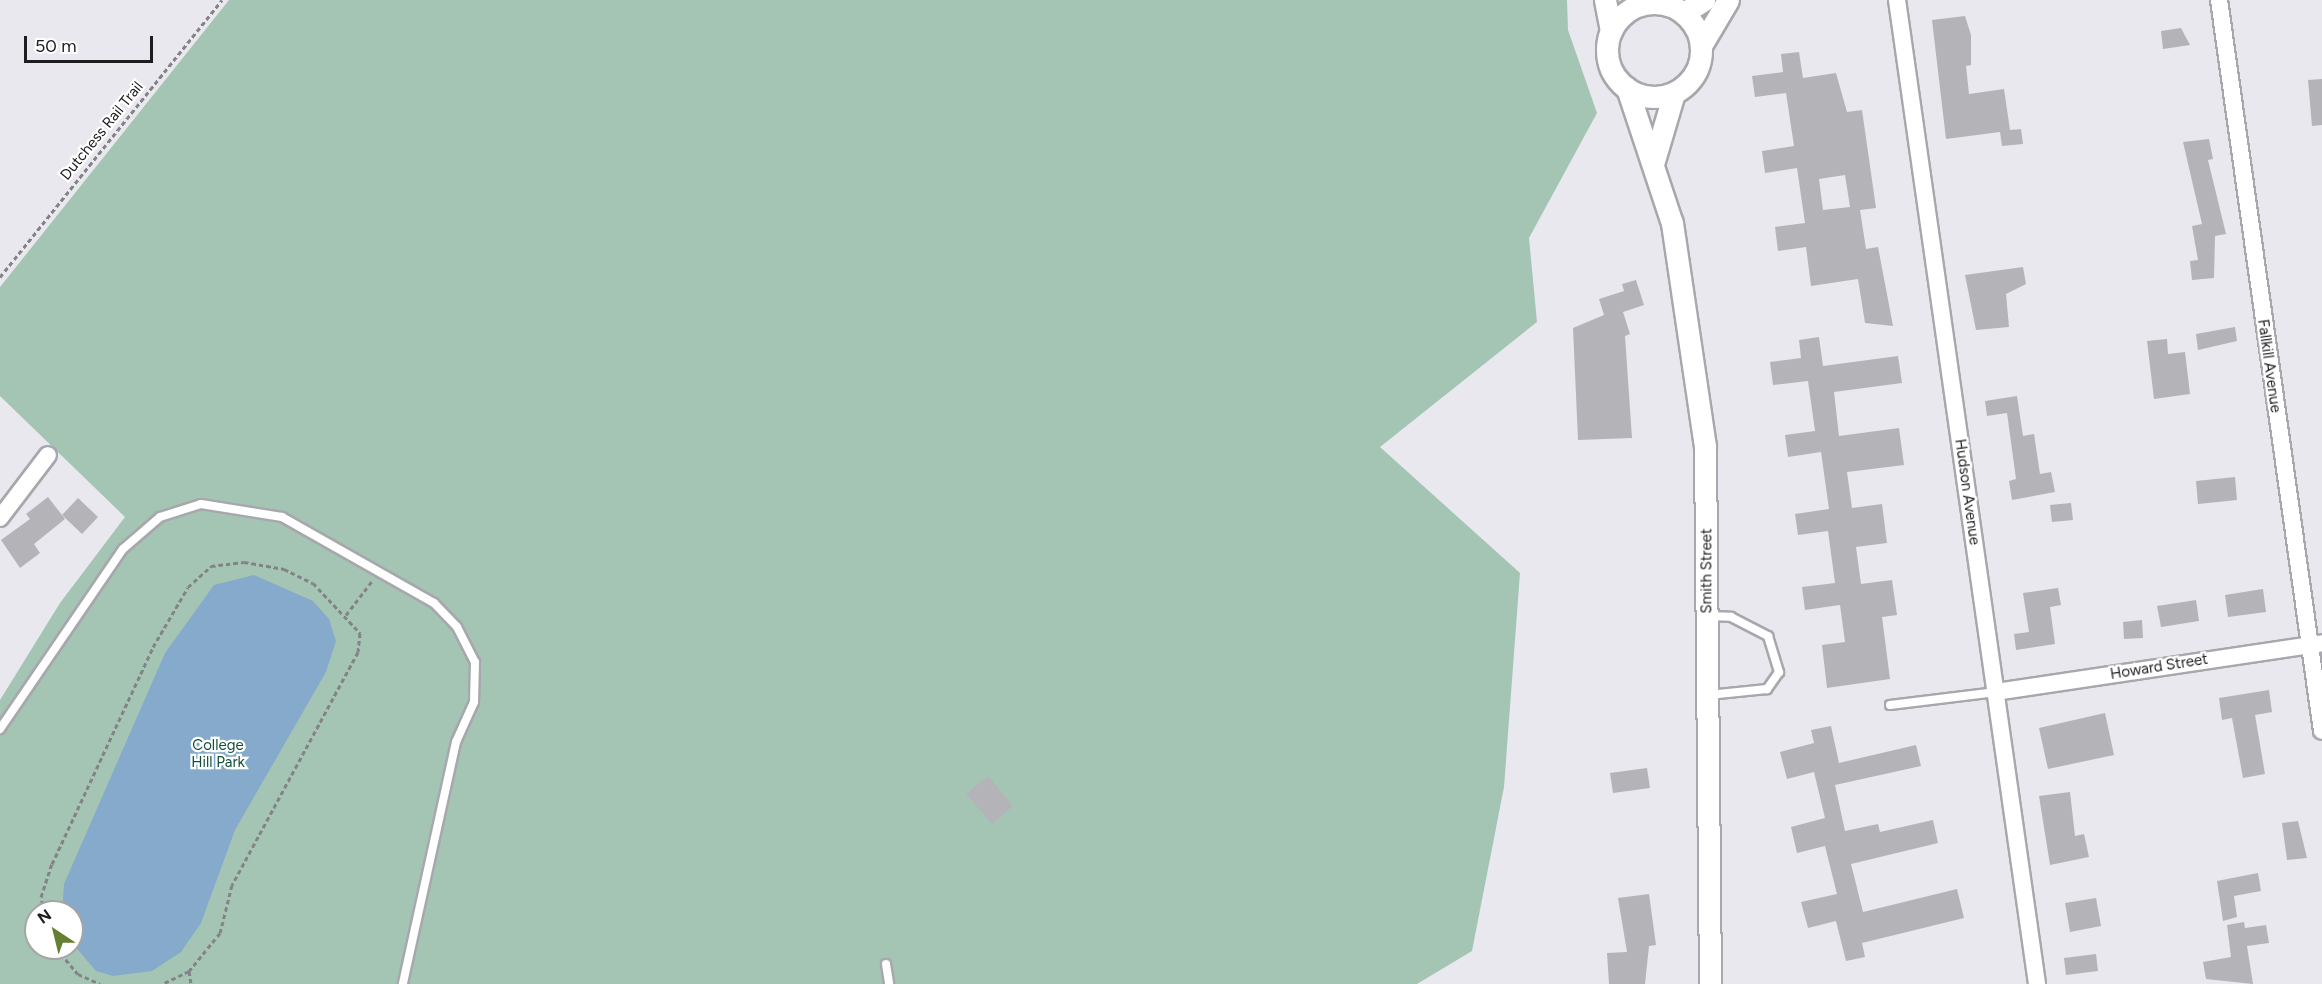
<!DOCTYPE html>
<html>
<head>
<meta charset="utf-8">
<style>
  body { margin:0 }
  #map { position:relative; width:2322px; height:984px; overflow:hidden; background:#e8e8ee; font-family:Figtree,sans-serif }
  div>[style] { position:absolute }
  .green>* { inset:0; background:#a4c5b4 }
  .water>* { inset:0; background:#85aacc }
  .building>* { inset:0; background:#b4b3b8 }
  .path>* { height:3px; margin-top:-1.5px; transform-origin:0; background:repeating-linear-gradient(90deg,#838387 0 4.5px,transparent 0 7.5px) }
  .roads { filter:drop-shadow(2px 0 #a7a7ad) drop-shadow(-2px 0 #a7a7ad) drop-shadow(0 2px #a7a7ad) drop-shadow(0 -2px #a7a7ad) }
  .service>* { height:8px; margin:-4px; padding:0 4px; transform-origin:4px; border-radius:4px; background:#fff }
  .minor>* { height:16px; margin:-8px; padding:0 8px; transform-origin:8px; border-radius:8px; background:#fff }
  .tertiary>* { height:21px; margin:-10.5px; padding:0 10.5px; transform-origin:10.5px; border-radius:10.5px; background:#fff }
  .tertiary>.ring { margin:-10.5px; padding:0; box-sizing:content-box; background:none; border:21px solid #fff; border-radius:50% }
  span { translate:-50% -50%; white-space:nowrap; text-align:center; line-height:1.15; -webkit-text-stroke:4.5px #fff; paint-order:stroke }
  .street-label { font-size:15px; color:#1d1d1f }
  .park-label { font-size:15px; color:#115038 }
  .north { position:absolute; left:24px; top:900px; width:60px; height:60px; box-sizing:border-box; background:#fff; border:2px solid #a5a5a5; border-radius:50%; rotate:325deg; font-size:16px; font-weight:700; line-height:24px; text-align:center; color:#1d1d1f }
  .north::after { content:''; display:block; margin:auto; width:21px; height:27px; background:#677f32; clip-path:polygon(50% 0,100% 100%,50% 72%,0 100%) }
  .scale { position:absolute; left:24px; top:36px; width:129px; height:27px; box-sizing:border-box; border:3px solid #1d1d1f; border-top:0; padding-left:8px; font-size:18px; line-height:21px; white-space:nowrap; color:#1d1d1f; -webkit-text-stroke:4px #fff; paint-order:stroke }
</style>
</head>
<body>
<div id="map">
  <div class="green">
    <div style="clip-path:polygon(evenodd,229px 0,1567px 0,1568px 30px,1597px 113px,1529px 238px,1537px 322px,1380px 447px,1520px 573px,1504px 787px,1472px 951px,1417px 984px,0 984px,0 700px,60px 603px,125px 517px,0 396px,0 287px,229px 0,36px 912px,72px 912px,72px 948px,36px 948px,36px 912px)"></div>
  </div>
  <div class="water">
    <div style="clip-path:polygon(254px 575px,313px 601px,329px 619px,336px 641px,326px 672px,235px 830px,201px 923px,181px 952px,152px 971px,113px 976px,96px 971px,72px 943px,72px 912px,62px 912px,64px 884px,165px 653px,214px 585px)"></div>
  </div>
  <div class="building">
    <div style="clip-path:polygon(1965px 16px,1971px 35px,1971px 65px,1966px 66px,1969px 94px,2004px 89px,2010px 130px,2021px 129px,2023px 144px,2002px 146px,2000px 132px,1946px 139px,1932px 20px)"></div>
    <div style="clip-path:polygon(2181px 28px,2190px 45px,2163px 49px,2161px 31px)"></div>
    <div style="clip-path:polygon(evenodd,1799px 52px,1803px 78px,1836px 73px,1847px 112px,1862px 110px,1876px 208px,1860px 210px,1866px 249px,1878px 247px,1893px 326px,1865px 323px,1858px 279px,1811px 286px,1806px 247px,1778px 251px,1775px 227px,1805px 223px,1797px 168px,1765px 173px,1762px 151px,1794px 146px,1786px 93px,1755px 97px,1752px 76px,1783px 72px,1781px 54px,1799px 52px,1845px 175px,1850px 207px,1823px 210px,1819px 179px,1845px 175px)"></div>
    <div style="clip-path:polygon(2322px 79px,2322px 125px,2312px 126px,2308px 80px)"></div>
    <div style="clip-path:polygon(2209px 139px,2213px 159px,2208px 160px,2226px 234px,2215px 236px,2214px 278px,2192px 280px,2190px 261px,2198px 260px,2192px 226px,2202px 224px,2183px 142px)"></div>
    <div style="clip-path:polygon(2023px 267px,2026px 284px,2006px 294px,2009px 327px,1976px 330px,1965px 275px)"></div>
    <div style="clip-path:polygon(1636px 280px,1644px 305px,1623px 312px,1630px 334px,1625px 336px,1632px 438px,1578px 440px,1573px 328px,1604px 315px,1599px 299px,1624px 291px,1622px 284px)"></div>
    <div style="clip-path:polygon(2235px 327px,2237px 341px,2198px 350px,2196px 334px)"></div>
    <div style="clip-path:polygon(1819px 337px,1823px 366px,1898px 356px,1902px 383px,1834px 392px,1839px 436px,1899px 428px,1904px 465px,1847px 472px,1852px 508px,1882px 504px,1887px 543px,1856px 547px,1861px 584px,1892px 580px,1897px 615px,1882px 617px,1890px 679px,1827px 688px,1822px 645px,1845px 642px,1840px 605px,1805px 610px,1802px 587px,1835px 583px,1828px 531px,1798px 535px,1795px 514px,1829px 509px,1821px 452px,1788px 457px,1785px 435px,1815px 431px,1808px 381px,1773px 385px,1770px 362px,1801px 358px,1799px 340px)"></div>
    <div style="clip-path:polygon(2167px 339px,2168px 354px,2185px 352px,2190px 394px,2154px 399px,2147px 341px)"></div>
    <div style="clip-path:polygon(2017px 396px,2023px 436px,2034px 434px,2040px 474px,2051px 472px,2055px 492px,2012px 500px,2009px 481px,2016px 479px,2007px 413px,1987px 416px,1985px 401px)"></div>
    <div style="clip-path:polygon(2235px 477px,2237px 500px,2198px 504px,2196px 481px)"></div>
    <div style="clip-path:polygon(48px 497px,65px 519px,34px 544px,40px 553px,20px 568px,1px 540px,30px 519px,26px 514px)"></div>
    <div style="clip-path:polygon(78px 498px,98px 517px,82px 534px,62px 515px)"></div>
    <div style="clip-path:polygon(2071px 503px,2073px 520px,2052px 522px,2050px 505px)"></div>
    <div style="clip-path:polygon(2058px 588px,2061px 605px,2050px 607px,2055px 644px,2016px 650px,2014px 634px,2029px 632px,2023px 593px)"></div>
    <div style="clip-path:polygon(2263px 589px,2266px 612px,2228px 617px,2225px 595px)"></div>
    <div style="clip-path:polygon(2196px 600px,2199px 621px,2161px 627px,2157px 606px)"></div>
    <div style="clip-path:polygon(2142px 620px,2143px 638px,2124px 639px,2123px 622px)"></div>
    <div style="clip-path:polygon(2269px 690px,2272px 712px,2255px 715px,2265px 774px,2243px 778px,2232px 718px,2222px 720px,2219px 698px)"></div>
    <div style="clip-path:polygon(2105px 713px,2114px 755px,2048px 769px,2039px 728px)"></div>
    <div style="clip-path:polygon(1831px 726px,1839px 763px,1916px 745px,1921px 766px,1835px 785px,1845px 831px,1878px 824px,1880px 832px,1933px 820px,1938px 843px,1851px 864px,1863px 912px,1957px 889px,1964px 918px,1862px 943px,1865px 957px,1846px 961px,1836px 921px,1808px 928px,1801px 902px,1837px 894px,1825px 846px,1797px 853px,1791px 827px,1825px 818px,1814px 772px,1787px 779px,1780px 752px,1814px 743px,1811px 730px)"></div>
    <div style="clip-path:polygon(1647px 768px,1650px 788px,1613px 793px,1610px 773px)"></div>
    <div style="clip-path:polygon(988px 776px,1013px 806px,992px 824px,966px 794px)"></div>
    <div style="clip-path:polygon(2070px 792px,2075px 836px,2084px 834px,2089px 857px,2050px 865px,2039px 796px)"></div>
    <div style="clip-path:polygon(2298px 821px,2307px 858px,2287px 860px,2282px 823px)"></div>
    <div style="clip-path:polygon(2258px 873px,2261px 891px,2234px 896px,2237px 917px,2223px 921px,2217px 881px)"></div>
    <div style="clip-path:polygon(1649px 894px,1656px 945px,1649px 946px,1645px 984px,1609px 984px,1607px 953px,1627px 952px,1618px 898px)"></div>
    <div style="clip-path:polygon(2096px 898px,2101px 926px,2070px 932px,2065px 903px)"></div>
    <div style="clip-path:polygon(2244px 922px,2245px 928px,2266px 925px,2269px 943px,2247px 946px,2253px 984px,2206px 979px,2203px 962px,2231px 957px,2227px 925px)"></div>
    <div style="clip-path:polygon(2096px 954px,2098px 971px,2066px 975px,2064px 958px)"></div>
  </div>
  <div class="path">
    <div style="left:0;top:277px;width:355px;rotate:-51.3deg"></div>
    <div style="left:346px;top:615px;width:43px;rotate:-52.6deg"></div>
    <div style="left:44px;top:912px;width:15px;rotate:-101deg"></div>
    <div style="left:41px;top:897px;width:35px;rotate:-72deg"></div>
    <div style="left:52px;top:864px;width:239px;rotate:-65deg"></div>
    <div style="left:153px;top:647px;width:69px;rotate:-59.7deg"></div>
    <div style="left:188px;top:587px;width:31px;rotate:-42deg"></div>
    <div style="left:211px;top:566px;width:33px;rotate:-7deg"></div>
    <div style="left:244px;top:562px;width:41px;rotate:9.9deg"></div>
    <div style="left:284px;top:569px;width:32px;rotate:26deg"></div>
    <div style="left:313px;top:583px;width:69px;rotate:46.8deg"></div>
    <div style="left:360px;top:633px;width:19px;rotate:96deg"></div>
    <div style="left:358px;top:652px;width:265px;rotate:118.4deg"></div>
    <div style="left:232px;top:885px;width:49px;rotate:104deg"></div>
    <div style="left:220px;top:933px;width:49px;rotate:129.2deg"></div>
    <div style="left:189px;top:971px;width:30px;rotate:154deg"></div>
    <div style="left:56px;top:948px;width:34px;rotate:50deg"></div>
    <div style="left:78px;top:974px;width:24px;rotate:24deg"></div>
    <div style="left:189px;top:971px;width:13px;rotate:81deg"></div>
  </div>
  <div class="roads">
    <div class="service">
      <div style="left:1707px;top:616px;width:24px;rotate:2deg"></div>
      <div style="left:1731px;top:617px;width:42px;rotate:27.2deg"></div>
      <div style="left:1768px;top:636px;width:38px;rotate:73deg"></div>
      <div style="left:1779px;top:672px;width:21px;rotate:125deg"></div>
      <div style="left:1767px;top:689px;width:59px;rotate:174.2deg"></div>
      <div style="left:1890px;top:705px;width:107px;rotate:-7deg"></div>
      <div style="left:0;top:729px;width:218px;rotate:-55.7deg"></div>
      <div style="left:123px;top:549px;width:49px;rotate:-40.9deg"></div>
      <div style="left:160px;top:517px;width:43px;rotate:-17.6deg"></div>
      <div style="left:201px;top:504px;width:82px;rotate:9.1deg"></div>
      <div style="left:282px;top:517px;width:175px;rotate:29.5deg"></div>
      <div style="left:434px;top:603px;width:33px;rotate:46deg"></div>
      <div style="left:457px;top:627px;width:39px;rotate:63deg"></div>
      <div style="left:475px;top:662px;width:40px;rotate:91.4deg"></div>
      <div style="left:474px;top:702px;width:44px;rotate:114.2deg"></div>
      <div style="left:456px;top:742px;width:248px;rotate:102.4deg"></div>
      <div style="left:886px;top:964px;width:20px;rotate:81deg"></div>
    </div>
    <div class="minor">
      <div style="left:1897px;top:0;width:994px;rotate:81.9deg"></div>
      <div style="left:2219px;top:0;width:738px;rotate:81.98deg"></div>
      <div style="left:0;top:518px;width:79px;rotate:-52.7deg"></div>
      <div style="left:1996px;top:692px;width:330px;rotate:-8.5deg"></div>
    </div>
    <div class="tertiary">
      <div style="left:1605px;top:0;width:32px;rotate:79deg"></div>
      <div class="ring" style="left:1607px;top:3px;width:73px;height:73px"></div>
      <div style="left:1684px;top:13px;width:24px;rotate:-33deg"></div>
      <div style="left:1702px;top:44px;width:51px;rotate:-59.4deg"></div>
      <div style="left:1627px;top:88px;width:142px;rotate:71.6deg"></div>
      <div style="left:1672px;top:223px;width:225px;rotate:81.6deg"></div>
      <div style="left:1705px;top:446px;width:538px;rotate:89.47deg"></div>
      <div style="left:1653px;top:164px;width:74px;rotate:-73.5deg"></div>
    </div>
  </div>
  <div class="street-label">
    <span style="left:102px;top:131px;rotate:-51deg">Dutchess Rail Trail</span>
    <span style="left:2269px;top:366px;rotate:82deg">Fallkill Avenue</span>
    <span style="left:1967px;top:492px;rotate:82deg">Hudson Avenue</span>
    <span style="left:1707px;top:571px;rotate:-90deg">Smith Street</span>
    <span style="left:2159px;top:667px;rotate:-9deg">Howard Street</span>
  </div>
  <div class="park-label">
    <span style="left:218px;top:754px">College<br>Hill Park</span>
  </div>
  <div class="north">N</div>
  <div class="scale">50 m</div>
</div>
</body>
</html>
